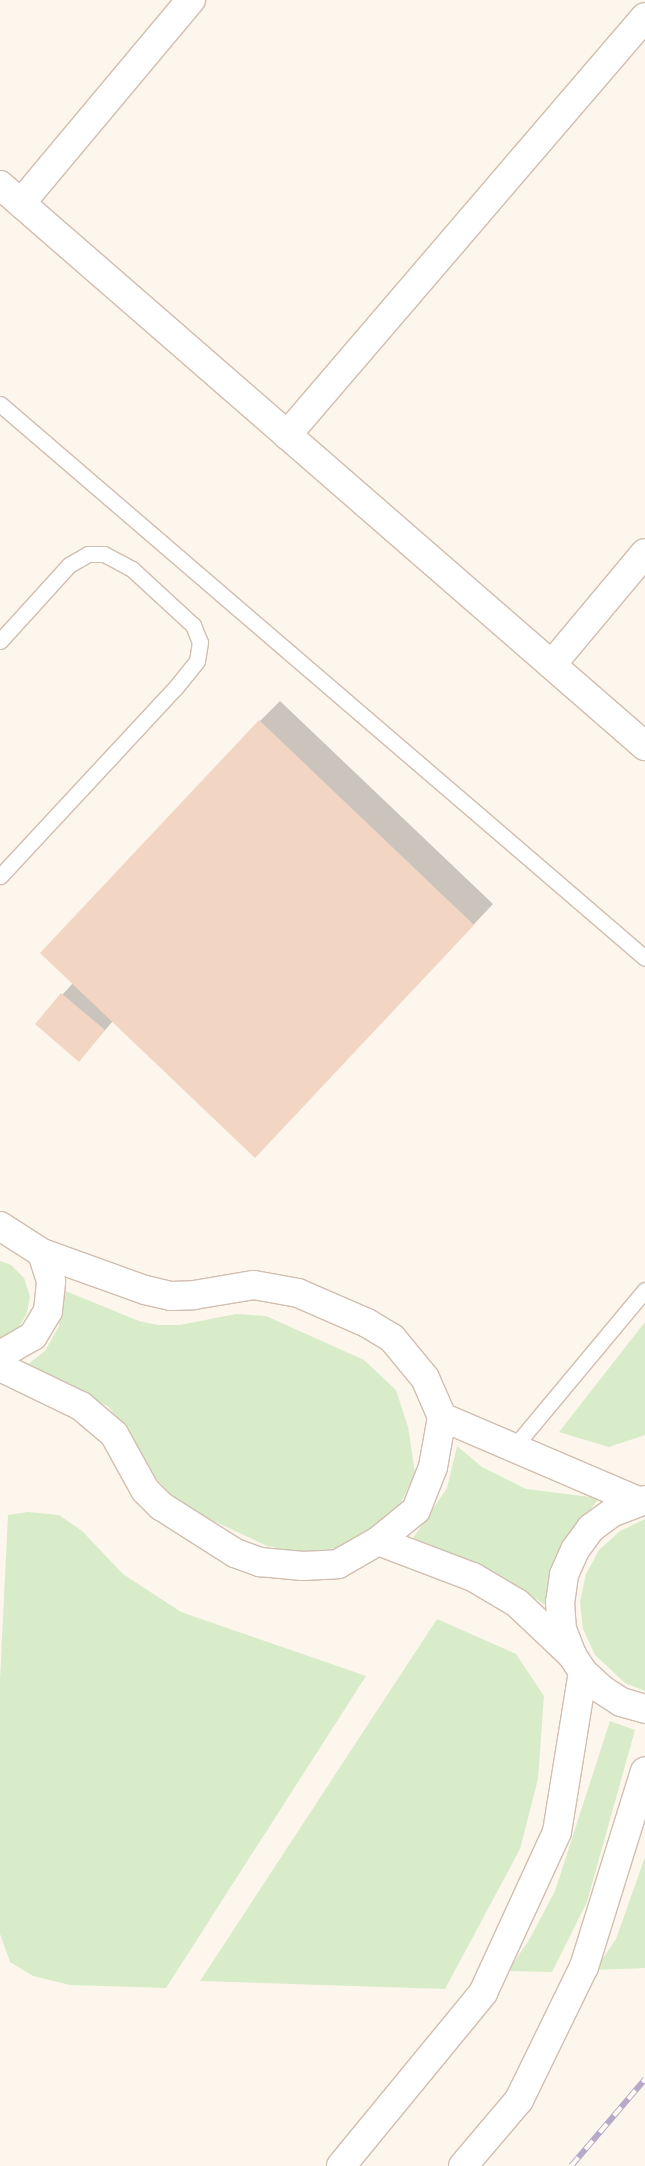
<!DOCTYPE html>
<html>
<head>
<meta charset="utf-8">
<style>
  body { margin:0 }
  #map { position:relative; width:645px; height:2166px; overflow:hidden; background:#fdf6ec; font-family:Helvetica,sans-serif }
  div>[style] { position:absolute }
  .green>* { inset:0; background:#d8ecc9 }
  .shadow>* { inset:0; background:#0003 }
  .building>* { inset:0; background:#f3d5c3 }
  .roads { filter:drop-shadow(1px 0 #d1beb0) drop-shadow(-1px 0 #d1beb0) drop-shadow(0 1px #d1beb0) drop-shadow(0 -1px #d1beb0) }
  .service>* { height:15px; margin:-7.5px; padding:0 7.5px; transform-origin:7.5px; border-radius:7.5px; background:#fff }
  .minor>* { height:28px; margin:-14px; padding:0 14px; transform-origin:14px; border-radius:14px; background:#fff }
  .tertiary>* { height:28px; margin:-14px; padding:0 14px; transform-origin:14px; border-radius:14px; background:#fff }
  .rail>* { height:5.5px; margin-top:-2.75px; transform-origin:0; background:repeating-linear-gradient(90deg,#fffaf3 0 11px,#b9a8c9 0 22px); box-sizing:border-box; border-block:1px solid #b9a8c9 }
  span { translate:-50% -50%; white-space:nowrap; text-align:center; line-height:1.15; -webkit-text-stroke:4px #fffaf3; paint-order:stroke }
</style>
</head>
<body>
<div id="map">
  <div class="green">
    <div style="clip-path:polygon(0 1261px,11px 1265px,24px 1278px,30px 1296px,27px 1313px,18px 1329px,0 1339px)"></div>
    <div style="clip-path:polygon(63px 1290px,139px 1321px,158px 1325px,180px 1325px,236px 1314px,266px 1316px,364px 1360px,396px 1390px,408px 1427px,415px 1473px,398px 1509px,368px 1534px,336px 1548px,303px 1553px,267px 1546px,180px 1505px,155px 1477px,109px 1407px,27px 1365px,45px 1351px,59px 1326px)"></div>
    <div style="clip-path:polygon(645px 1322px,645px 1435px,609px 1447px,559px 1432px)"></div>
    <div style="clip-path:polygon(457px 1446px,482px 1467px,526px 1489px,599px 1498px,558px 1553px,548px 1607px,517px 1586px,471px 1561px,413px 1538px,447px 1488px)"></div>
    <div style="clip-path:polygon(28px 1512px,59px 1515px,82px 1531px,123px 1574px,181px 1612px,366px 1676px,166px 1988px,70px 1985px,33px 1976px,10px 1962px,0 1934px,0 1680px,8px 1515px)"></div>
    <div style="clip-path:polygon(645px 1519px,645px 1691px,625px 1683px,595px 1655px,583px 1629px,580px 1602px,586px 1574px,599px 1550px,620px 1531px)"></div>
    <div style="clip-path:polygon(437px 1619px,516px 1654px,544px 1696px,538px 1779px,520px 1849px,445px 1989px,200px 1981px)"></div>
    <div style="clip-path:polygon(610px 1721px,635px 1730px,587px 1902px,552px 1972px,508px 1971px,529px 1940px,555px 1891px)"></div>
    <div style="clip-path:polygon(645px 1857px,645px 1968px,595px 1970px,616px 1939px)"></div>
  </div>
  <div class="shadow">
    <div style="clip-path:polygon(280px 701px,493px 904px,275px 1136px,113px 1021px,79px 1060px,36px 1024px,73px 983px,260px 721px)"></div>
  </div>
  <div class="building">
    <div style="clip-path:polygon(259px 720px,474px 925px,255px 1158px,40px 953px)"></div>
    <div style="clip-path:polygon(61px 993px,105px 1030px,79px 1062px,35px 1024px)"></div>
  </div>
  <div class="roads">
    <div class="service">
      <div style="left:0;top:404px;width:850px;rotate:40.66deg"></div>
      <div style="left:0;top:641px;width:103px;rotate:-47.8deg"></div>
      <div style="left:69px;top:565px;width:22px;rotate:-30deg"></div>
      <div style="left:88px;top:554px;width:16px"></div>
      <div style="left:104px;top:554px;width:32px;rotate:28deg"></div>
      <div style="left:132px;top:569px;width:83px;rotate:42.6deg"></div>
      <div style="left:193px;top:625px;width:18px;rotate:68deg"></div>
      <div style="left:200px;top:642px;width:19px;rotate:99deg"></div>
      <div style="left:197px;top:661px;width:35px;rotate:129deg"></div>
      <div style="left:175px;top:688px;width:257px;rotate:132.9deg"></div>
      <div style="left:514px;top:1447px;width:204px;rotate:-50.2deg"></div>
    </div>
    <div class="minor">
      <div style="left:0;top:185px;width:855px;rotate:41.02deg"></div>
      <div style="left:21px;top:203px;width:265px;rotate:-50.1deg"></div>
      <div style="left:287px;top:435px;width:550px;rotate:-49.42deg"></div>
      <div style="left:553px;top:663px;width:143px;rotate:-50.1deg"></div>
      <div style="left:341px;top:2166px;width:224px;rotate:-50.6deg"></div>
      <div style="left:483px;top:1993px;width:177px;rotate:-65.3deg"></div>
      <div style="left:557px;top:1832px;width:162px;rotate:-80.8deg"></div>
      <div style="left:463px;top:2166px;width:87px;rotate:-49.7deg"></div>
      <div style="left:519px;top:2100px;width:148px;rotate:-64deg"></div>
      <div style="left:584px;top:1967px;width:205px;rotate:-72.7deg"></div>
    </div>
    <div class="tertiary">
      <div style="left:0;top:1226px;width:50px;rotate:32.7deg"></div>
      <div style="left:42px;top:1253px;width:109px;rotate:19.8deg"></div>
      <div style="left:145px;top:1290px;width:27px;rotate:13deg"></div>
      <div style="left:171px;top:1296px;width:23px;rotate:-2deg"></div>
      <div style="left:194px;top:1295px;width:61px;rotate:-9.5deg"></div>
      <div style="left:254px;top:1285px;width:45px;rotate:10.3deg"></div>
      <div style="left:298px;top:1293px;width:75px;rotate:23.5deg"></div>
      <div style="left:367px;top:1323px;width:29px;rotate:31deg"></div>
      <div style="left:392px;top:1338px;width:52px;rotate:50.5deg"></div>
      <div style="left:425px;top:1378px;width:43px;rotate:66.4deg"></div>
      <div style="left:442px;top:1417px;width:213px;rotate:23.2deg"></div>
      <div style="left:0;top:1355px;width:38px;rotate:-30deg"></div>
      <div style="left:33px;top:1336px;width:29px;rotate:-59deg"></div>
      <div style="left:48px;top:1311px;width:30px;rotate:-84deg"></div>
      <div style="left:51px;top:1281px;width:29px;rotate:-108deg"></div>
      <div style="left:0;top:1367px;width:90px;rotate:25.7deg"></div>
      <div style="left:81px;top:1406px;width:43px;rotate:40.3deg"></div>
      <div style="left:114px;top:1434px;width:64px;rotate:61deg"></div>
      <div style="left:145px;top:1490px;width:23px;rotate:45deg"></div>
      <div style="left:161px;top:1506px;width:88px;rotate:32.4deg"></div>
      <div style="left:235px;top:1553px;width:27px;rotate:20deg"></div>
      <div style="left:260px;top:1562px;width:43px;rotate:5.3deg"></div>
      <div style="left:303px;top:1566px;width:35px;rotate:-3deg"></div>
      <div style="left:338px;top:1564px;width:46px;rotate:-29.9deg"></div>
      <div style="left:378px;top:1541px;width:102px;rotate:20.8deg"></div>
      <div style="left:473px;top:1577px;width:51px;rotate:30.6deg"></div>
      <div style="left:517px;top:1603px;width:76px;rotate:43.4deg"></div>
      <div style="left:645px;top:1500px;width:34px;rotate:159deg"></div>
      <div style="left:613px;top:1512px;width:27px;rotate:144deg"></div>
      <div style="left:591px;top:1528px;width:27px;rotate:126deg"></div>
      <div style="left:575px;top:1550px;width:27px;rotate:114deg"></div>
      <div style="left:564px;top:1575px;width:27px;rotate:98deg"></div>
      <div style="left:560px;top:1602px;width:27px;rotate:86deg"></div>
      <div style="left:562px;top:1629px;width:28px;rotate:69deg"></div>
      <div style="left:572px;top:1655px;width:20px;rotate:57deg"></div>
      <div style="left:583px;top:1672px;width:25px;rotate:43deg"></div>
      <div style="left:601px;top:1689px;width:24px;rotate:33deg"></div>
      <div style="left:621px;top:1702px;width:25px;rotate:16deg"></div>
      <div style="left:378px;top:1541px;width:49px;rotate:-39.2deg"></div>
      <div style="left:416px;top:1510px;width:46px;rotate:-68.4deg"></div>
      <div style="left:433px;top:1467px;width:51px;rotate:-79.8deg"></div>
    </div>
  </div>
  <div class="rail">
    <div style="left:571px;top:2166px;width:114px;rotate:-49.6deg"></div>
  </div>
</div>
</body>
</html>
